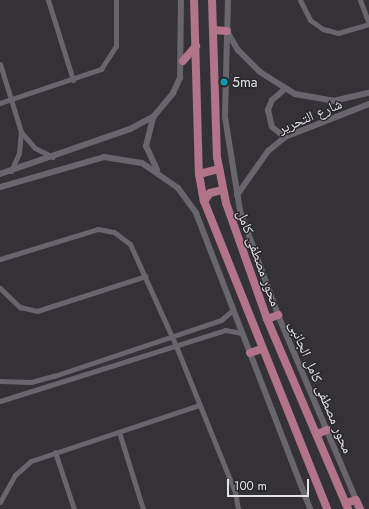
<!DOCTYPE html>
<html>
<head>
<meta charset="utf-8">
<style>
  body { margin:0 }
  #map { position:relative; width:369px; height:509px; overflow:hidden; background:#343237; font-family:Jost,"Noto Naskh Arabic",sans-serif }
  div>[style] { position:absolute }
  .minor>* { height:5px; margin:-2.5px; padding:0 2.5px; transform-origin:2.5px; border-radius:2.5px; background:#68666c }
  .tertiary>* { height:6px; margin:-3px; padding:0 3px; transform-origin:3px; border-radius:3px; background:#68666c }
  .primary>* { height:8px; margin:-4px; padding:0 4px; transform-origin:4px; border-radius:4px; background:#b27489 }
  .dots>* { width:11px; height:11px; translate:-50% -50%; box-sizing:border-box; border:2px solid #2a282d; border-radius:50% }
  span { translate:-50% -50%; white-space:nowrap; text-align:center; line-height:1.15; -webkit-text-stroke:3px #2a282d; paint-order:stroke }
  .poi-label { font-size:14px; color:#e3e3e6 }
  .left { translate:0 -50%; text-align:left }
  .street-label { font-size:14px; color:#e3e3e6 }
  .scale { position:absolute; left:227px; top:479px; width:82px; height:18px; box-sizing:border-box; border:2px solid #e3e3e6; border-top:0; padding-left:5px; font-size:12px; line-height:14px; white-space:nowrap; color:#e3e3e6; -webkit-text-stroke:3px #2a282d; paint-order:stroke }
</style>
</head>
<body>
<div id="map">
  <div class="minor">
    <div style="left:48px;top:0;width:84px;rotate:72.6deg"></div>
    <div style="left:300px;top:0;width:22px;rotate:63deg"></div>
    <div style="left:310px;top:20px;width:16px;rotate:35deg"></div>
    <div style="left:323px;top:29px;width:16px;rotate:15deg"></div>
    <div style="left:338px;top:33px;width:32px;rotate:-16deg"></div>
    <div style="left:360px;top:0;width:26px;rotate:69deg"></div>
    <div style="left:0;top:64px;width:71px;rotate:72.8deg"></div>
    <div style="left:21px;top:132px;width:21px;rotate:49deg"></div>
    <div style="left:35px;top:148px;width:20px;rotate:27deg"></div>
    <div style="left:0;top:103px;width:107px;rotate:-18.6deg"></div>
    <div style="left:101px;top:69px;width:27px;rotate:-57deg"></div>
    <div style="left:116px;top:46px;width:46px;rotate:-90deg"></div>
    <div style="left:11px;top:171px;width:20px;rotate:-66deg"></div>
    <div style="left:19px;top:153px;width:21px;rotate:-85deg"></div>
    <div style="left:0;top:259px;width:102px;rotate:-17deg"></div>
    <div style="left:98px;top:229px;width:16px;rotate:11deg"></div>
    <div style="left:114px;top:232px;width:20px;rotate:37deg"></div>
    <div style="left:130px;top:244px;width:112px;rotate:65.7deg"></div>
    <div style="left:176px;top:346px;width:157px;rotate:68deg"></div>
    <div style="left:235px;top:492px;width:17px;rotate:80deg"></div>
    <div style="left:0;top:288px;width:28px;rotate:44deg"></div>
    <div style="left:20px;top:307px;width:17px;rotate:13deg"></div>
    <div style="left:37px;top:311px;width:114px;rotate:-17.8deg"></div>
    <div style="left:0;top:381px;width:31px;rotate:2deg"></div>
    <div style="left:31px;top:382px;width:24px;rotate:-15deg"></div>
    <div style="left:54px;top:376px;width:176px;rotate:-18.5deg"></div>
    <div style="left:221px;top:320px;width:16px;rotate:-40deg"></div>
    <div style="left:0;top:401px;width:236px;rotate:-17.5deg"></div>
    <div style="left:225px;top:330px;width:17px;rotate:10deg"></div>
    <div style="left:119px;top:432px;width:81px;rotate:72.7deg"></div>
    <div style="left:55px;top:452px;width:60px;rotate:71.6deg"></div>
    <div style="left:0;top:502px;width:31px;rotate:-61deg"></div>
    <div style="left:15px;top:475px;width:21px;rotate:-41deg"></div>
    <div style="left:31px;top:461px;width:177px;rotate:-18.4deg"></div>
  </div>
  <div class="tertiary">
    <div style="left:228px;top:0;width:117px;rotate:91.5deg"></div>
    <div style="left:225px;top:117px;width:95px;rotate:80.9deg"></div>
    <div style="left:240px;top:211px;width:111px;rotate:69.9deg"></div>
    <div style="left:278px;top:315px;width:201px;rotate:67.1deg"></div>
    <div style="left:228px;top:33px;width:20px;rotate:60deg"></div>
    <div style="left:238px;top:50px;width:31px;rotate:45deg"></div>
    <div style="left:260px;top:72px;width:41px;rotate:32.2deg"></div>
    <div style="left:295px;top:94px;width:39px;rotate:10deg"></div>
    <div style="left:333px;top:101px;width:37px;rotate:-13deg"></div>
    <div style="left:285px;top:89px;width:17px;rotate:140deg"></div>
    <div style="left:272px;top:100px;width:11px;rotate:112deg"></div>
    <div style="left:268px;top:110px;width:17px;rotate:77deg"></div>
    <div style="left:272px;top:127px;width:16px;rotate:38deg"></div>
    <div style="left:153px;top:118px;width:29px;rotate:104deg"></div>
    <div style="left:146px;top:146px;width:26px;rotate:65deg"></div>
    <div style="left:0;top:174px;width:138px;rotate:-19.1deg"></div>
    <div style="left:130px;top:129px;width:27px;rotate:-28deg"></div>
    <div style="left:154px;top:116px;width:30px;rotate:-50deg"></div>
    <div style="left:173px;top:93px;width:17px;rotate:-65deg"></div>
    <div style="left:180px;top:78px;width:78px;rotate:-89.3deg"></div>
    <div style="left:0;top:187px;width:108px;rotate:-16.1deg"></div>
    <div style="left:104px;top:157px;width:38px;rotate:9deg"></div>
    <div style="left:142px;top:163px;width:44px;rotate:34.8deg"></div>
    <div style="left:178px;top:188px;width:31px;rotate:54deg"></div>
    <div style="left:196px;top:213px;width:317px;rotate:68.9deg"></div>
    <div style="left:237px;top:195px;width:54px;rotate:-54.8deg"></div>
    <div style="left:268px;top:151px;width:22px;rotate:-39deg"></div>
    <div style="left:285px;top:137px;width:90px;rotate:-21.4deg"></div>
  </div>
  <div class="primary">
    <div style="left:194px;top:0;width:174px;rotate:88.4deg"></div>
    <div style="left:199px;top:174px;width:27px;rotate:80deg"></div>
    <div style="left:204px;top:201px;width:332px;rotate:68.2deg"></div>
    <div style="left:212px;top:0;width:157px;rotate:88.2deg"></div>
    <div style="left:217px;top:157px;width:47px;rotate:78.9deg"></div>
    <div style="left:226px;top:203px;width:123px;rotate:70.5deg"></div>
    <div style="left:267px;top:319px;width:207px;rotate:66.9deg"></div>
    <div style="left:213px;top:30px;width:14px;rotate:4deg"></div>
    <div style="left:183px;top:61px;width:20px;rotate:-49deg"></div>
    <div style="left:199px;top:174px;width:21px;rotate:-14deg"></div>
    <div style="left:204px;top:201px;width:10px;rotate:-53deg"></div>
    <div style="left:210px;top:193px;width:12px;rotate:-14deg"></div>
    <div style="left:267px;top:319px;width:12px;rotate:-20deg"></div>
    <div style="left:250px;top:353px;width:12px;rotate:-20deg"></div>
    <div style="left:317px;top:434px;width:11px;rotate:-22deg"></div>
    <div style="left:346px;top:503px;width:10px;rotate:-17deg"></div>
    <div style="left:356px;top:500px;width:10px;rotate:66deg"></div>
  </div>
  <div class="dots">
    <div style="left:224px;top:82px;background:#0f9aa8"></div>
  </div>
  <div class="poi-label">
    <span class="left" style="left:232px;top:82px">5ma</span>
  </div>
  <div class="street-label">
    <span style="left:310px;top:116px;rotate:-23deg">شارع التحرير</span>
    <span style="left:259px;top:258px;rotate:70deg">محور مصطفى كامل</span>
    <span style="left:321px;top:387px;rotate:67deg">محور مصطفى كامل الجانبى</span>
  </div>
  <div class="scale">100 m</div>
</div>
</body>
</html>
